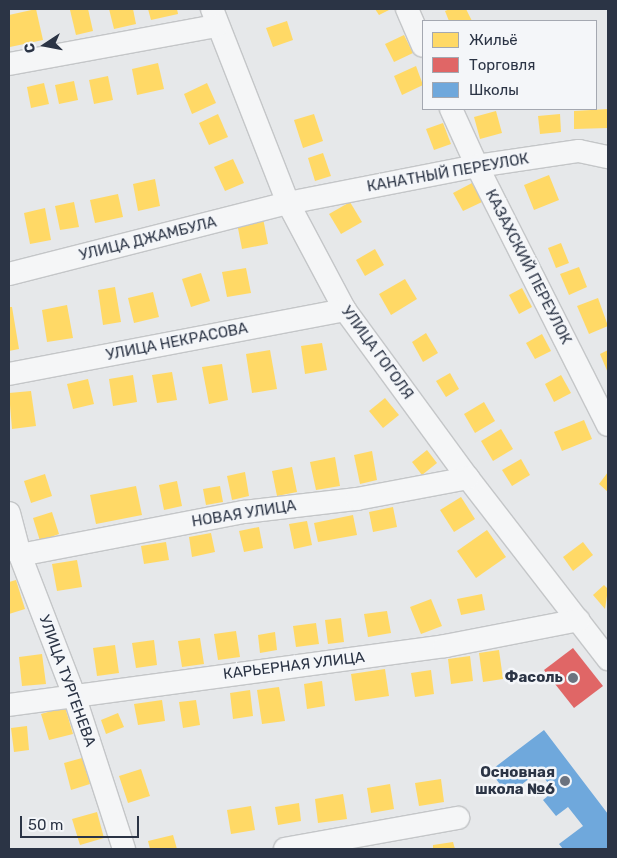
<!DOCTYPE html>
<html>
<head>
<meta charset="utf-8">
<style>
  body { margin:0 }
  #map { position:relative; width:617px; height:858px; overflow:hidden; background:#e6e8ea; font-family:Rubik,sans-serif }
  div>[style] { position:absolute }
  .homes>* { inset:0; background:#ffd966 }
  .shops>* { inset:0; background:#e06666 }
  .schools>* { inset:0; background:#6fa8dc }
  .roads { filter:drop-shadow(1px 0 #c4c6c8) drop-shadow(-1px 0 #c4c6c8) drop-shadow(0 1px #c4c6c8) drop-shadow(0 -1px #c4c6c8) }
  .minor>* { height:22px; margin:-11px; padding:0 11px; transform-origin:11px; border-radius:11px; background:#f5f6f7 }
  .dots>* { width:14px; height:14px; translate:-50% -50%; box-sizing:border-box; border:2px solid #f4f6f9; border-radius:50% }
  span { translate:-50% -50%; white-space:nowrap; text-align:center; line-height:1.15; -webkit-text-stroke:5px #f4f6f9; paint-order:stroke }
  .street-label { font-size:15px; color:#2b3445 }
  .poi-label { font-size:15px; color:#2b3445; font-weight:700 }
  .right { translate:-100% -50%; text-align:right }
  .frame { position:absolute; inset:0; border:10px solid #2b3445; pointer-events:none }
  .legend { position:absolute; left:422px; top:20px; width:175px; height:90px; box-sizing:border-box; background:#f4f6f9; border:1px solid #a4a8b1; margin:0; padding:6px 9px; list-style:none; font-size:15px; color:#2b3445 }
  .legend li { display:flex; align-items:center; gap:10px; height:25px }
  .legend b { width:25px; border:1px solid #a4a8b1 }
  .north { position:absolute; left:20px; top:20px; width:50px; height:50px; -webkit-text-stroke:4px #f4f6f9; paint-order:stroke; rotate:259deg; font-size:14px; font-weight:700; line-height:20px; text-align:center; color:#2b3445 }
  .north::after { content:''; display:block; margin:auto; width:18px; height:22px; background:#2b3445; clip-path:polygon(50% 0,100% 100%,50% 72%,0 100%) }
  .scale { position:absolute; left:20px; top:816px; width:119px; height:22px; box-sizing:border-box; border:2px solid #2b3445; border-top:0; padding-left:6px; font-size:15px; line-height:18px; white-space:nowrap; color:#2b3445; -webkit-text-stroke:4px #f4f6f9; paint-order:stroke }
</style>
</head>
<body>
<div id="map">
  <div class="homes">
    <div style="clip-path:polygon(36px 9px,43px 40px,10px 47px,9px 15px)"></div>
    <div style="clip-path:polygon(88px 9px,93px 31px,76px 35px,70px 10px)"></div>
    <div style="clip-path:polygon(109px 9px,133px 9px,136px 24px,114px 29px)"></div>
    <div style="clip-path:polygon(148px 9px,177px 9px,178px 14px,151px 20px)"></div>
    <div style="clip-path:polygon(375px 9px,391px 9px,379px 15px)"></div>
    <div style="clip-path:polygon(450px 9px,466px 9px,472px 21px,449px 21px,445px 11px)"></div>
    <div style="clip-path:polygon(287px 21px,293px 40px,273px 47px,266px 28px)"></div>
    <div style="clip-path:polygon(404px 35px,413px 53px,394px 62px,385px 44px)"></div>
    <div style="clip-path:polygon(158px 63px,164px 89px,137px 95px,132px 69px)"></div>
    <div style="clip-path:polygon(416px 66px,423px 85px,402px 95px,394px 76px)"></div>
    <div style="clip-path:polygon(108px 76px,113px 100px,94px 104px,89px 80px)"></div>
    <div style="clip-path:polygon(74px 81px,78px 100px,59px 104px,55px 85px)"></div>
    <div style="clip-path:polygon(44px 83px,49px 104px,31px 108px,27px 87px)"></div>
    <div style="clip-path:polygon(207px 83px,216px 103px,192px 114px,184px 94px)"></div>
    <div style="clip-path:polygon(608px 109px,608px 128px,574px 129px,574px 111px)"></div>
    <div style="clip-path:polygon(496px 111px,502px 133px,480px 139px,474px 117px)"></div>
    <div style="clip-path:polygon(218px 114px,228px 137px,209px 145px,199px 123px)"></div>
    <div style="clip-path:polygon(314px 114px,323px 141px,303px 148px,294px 120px)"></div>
    <div style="clip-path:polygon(560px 114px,561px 132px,540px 134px,538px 116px)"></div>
    <div style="clip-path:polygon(443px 123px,451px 144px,434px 150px,426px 129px)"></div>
    <div style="clip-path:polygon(323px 153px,331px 176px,315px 181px,308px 158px)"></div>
    <div style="clip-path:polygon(233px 159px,244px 183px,225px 191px,214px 167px)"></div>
    <div style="clip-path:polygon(549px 175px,559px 200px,534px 210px,524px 185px)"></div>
    <div style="clip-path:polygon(155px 179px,160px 206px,138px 211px,133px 184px)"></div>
    <div style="clip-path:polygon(472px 183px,482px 202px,463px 211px,453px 193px)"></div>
    <div style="clip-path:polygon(118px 194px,123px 217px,95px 223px,90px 200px)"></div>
    <div style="clip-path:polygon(74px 202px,79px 227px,60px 230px,55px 206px)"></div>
    <div style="clip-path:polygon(350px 202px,362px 222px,341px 234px,329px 214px)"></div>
    <div style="clip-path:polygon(45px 208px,51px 240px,30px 244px,24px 213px)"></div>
    <div style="clip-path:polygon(263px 218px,268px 244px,242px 249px,237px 223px)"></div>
    <div style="clip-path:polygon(561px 243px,569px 263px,556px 268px,548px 248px)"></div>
    <div style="clip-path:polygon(375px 249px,384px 265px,365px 276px,356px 260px)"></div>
    <div style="clip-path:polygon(579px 267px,587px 287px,569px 295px,560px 274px)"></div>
    <div style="clip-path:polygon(246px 268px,251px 293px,227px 297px,222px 272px)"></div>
    <div style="clip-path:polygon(201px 273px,210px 301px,191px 307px,182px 279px)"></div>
    <div style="clip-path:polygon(405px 279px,417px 299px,391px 315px,379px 294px)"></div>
    <div style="clip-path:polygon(115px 287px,121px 322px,103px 325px,98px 290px)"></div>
    <div style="clip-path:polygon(522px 288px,532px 307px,519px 314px,509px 295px)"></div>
    <div style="clip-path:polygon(153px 292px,159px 317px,134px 323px,128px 298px)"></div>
    <div style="clip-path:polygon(598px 298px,608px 326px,589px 334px,577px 306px)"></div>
    <div style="clip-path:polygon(67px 305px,73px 338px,47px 342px,42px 310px)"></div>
    <div style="clip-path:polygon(9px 307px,12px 307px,19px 349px,9px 351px)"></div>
    <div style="clip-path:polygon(426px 333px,438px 353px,423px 362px,412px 342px)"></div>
    <div style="clip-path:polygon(542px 334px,551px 351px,535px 359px,526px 343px)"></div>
    <div style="clip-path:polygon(322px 343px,327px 370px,305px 374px,301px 346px)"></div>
    <div style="clip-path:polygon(270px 350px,277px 389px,252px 393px,246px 354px)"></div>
    <div style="clip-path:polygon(608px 350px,608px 373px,600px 354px)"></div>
    <div style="clip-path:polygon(222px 364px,228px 400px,209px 404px,202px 367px)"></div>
    <div style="clip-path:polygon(172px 372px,177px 400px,157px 403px,152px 375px)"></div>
    <div style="clip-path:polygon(450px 373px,459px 389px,446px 397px,436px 381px)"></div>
    <div style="clip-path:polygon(133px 375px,137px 402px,113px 406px,109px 379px)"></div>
    <div style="clip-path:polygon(561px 375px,571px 393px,554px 402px,545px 384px)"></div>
    <div style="clip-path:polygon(88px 379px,94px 404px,73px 409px,67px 384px)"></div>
    <div style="clip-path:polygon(31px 391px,36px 426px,12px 429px,9px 393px)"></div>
    <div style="clip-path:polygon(385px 398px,399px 415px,383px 428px,369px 411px)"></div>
    <div style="clip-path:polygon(484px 402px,495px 421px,475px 433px,464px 414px)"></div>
    <div style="clip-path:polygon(584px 420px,592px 439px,562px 451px,554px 432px)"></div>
    <div style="clip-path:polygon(501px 429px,513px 449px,493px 461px,481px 441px)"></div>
    <div style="clip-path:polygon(427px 450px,437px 463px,422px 475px,412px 462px)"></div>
    <div style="clip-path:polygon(372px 451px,377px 480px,360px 484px,354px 455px)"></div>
    <div style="clip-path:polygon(335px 457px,340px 486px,316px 490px,310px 462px)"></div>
    <div style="clip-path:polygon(521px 459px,530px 475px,512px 486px,502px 470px)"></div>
    <div style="clip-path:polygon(292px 467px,297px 492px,277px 496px,272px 471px)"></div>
    <div style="clip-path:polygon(245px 472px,249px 496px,232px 500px,227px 476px)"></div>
    <div style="clip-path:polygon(608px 472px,608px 492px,599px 484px)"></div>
    <div style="clip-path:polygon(45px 474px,52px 496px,31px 503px,24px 481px)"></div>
    <div style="clip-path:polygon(177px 481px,182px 506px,164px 510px,159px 485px)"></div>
    <div style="clip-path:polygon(136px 486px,142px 515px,96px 524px,90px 495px)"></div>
    <div style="clip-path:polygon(220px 486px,223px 502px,206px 505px,203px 489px)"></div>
    <div style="clip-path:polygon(461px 497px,475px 519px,454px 532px,440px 510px)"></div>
    <div style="clip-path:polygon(393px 507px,397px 527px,373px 532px,369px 512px)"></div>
    <div style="clip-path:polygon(52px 512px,59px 534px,40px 541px,33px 518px)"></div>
    <div style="clip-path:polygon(353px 515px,357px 535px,318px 542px,314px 523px)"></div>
    <div style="clip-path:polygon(307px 521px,312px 545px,294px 549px,289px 524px)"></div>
    <div style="clip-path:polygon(259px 527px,263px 548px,244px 552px,239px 531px)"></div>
    <div style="clip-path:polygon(487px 530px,506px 557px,476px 578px,457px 551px)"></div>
    <div style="clip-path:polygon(211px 533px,215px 552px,192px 557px,189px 537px)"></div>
    <div style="clip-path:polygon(166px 542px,169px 560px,144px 564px,141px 546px)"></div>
    <div style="clip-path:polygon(583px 542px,593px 555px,573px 571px,563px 557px)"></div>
    <div style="clip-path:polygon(77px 560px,82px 587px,57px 591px,52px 564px)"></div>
    <div style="clip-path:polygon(16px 580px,25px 609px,9px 614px,9px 582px)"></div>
    <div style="clip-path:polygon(604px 585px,608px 589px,605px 609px,593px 595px)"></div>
    <div style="clip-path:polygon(482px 594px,485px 610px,461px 615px,457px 599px)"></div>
    <div style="clip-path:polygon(431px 599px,442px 626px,421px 634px,410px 607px)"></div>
    <div style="clip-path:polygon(387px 611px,391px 633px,368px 637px,364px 614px)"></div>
    <div style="clip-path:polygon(341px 618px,344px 642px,328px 644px,325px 620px)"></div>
    <div style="clip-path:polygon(316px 623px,319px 644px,296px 647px,293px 626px)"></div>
    <div style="clip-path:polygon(236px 631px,240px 657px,218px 660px,214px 634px)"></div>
    <div style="clip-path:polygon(275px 632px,277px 650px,260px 653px,258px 635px)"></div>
    <div style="clip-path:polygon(200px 638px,204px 664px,182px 667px,178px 641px)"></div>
    <div style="clip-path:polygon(154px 640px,157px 665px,136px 668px,132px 643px)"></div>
    <div style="clip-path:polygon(115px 645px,119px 673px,97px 676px,93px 648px)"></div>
    <div style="clip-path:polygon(499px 650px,503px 679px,483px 682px,479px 653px)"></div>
    <div style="clip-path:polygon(42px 654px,46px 684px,22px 686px,19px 657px)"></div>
    <div style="clip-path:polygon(470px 656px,473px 681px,451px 684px,448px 659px)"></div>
    <div style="clip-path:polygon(385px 669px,389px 696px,355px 701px,351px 674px)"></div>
    <div style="clip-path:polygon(431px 670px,434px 694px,415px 697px,411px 673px)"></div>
    <div style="clip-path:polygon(322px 681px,325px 706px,307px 709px,304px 684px)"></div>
    <div style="clip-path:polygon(279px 687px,285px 721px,262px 724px,257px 690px)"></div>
    <div style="clip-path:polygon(250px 690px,253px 716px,233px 719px,230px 693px)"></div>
    <div style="clip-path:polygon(162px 700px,165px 721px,138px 725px,134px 704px)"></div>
    <div style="clip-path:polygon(196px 700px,200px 725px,183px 728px,179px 702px)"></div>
    <div style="clip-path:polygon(65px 707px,73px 734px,49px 740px,41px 714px)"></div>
    <div style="clip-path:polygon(118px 713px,124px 727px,106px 734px,101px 720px)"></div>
    <div style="clip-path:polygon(27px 726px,29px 750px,14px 752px,11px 728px)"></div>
    <div style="clip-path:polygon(82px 758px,90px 784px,71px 790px,64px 763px)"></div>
    <div style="clip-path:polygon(141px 769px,150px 796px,128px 803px,119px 776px)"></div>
    <div style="clip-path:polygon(441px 779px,444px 802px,419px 806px,415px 783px)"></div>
    <div style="clip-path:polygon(390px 784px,394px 809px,371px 813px,367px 788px)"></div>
    <div style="clip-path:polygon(343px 794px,347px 819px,318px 823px,315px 799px)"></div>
    <div style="clip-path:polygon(299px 803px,301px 821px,278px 825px,275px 807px)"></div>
    <div style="clip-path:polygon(251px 806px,255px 830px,231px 834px,227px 810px)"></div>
    <div style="clip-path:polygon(97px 812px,104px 838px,80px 845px,72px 819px)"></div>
    <div style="clip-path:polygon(173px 835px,177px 849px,150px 849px,148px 841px)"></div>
    <div style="clip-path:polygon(453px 842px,455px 849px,433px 849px,433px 845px)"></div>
  </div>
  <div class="shops">
    <div style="clip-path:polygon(573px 648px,603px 686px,574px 708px,544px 670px)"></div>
  </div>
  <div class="schools">
    <div style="clip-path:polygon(544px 730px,608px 814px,608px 849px,563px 849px,559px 844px,583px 826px,568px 807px,556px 816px,543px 800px,554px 791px,539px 771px,508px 795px,490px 771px)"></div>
  </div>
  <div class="roads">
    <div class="minor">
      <div style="left:212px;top:9px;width:208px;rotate:68.6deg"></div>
      <div style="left:288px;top:203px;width:121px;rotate:62deg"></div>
      <div style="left:345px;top:310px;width:208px;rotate:53.8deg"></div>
      <div style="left:468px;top:478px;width:229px;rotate:52.3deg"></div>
      <div style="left:407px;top:9px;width:40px;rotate:66.6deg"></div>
      <div style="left:9px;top:64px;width:211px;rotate:-10.4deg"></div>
      <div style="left:451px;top:109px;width:63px;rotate:65.5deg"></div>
      <div style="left:477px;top:166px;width:290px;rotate:63.2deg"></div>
      <div style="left:9px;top:274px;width:288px;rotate:-14.3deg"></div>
      <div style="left:288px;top:203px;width:193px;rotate:-11.1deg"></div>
      <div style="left:477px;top:166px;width:103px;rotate:-8.4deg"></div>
      <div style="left:579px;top:151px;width:30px;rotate:12deg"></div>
      <div style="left:9px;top:374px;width:342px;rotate:-10.8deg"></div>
      <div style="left:9px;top:513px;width:43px;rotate:75.3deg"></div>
      <div style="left:20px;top:555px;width:150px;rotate:68.9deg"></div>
      <div style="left:74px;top:695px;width:162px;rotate:72deg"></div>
      <div style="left:20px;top:555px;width:228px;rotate:-10.9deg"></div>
      <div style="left:244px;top:512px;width:114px;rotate:-6.6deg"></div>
      <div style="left:357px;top:499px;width:113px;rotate:-10.7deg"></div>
      <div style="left:9px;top:705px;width:440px;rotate:-7.7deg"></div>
      <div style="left:445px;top:646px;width:136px;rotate:-11deg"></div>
      <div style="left:285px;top:849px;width:176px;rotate:-10.2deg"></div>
    </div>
  </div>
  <div class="dots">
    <div style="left:573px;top:678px;background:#6c737f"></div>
    <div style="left:565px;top:781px;background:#6c737f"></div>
  </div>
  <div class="street-label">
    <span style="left:448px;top:173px;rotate:-10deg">КАНАТНЫЙ ПЕРЕУЛОК</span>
    <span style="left:148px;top:239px;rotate:-14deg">УЛИЦА ДЖАМБУЛА</span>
    <span style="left:528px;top:267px;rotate:63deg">КАЗАХСКИЙ ПЕРЕУЛОК</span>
    <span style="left:177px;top:342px;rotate:-11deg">УЛИЦА НЕКРАСОВА</span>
    <span style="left:377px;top:353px;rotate:54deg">УЛИЦА ГОГОЛЯ</span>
    <span style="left:244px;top:514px;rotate:-9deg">НОВАЯ УЛИЦА</span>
    <span style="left:294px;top:666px;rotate:-7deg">КАРЬЕРНАЯ УЛИЦА</span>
    <span style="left:67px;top:681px;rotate:70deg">УЛИЦА ТУРГЕНЕВА</span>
  </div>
  <div class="poi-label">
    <span class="right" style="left:563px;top:678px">Фасоль</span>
    <span class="right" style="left:555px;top:781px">Основная<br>школа №6</span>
  </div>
  <div class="frame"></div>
  <ul class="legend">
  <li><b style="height:14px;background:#ffd966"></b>Жильё</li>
  <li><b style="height:14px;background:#e06666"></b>Торговля</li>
  <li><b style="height:14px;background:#6fa8dc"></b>Школы</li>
  </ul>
  <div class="north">С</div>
  <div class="scale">50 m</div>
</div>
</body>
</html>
